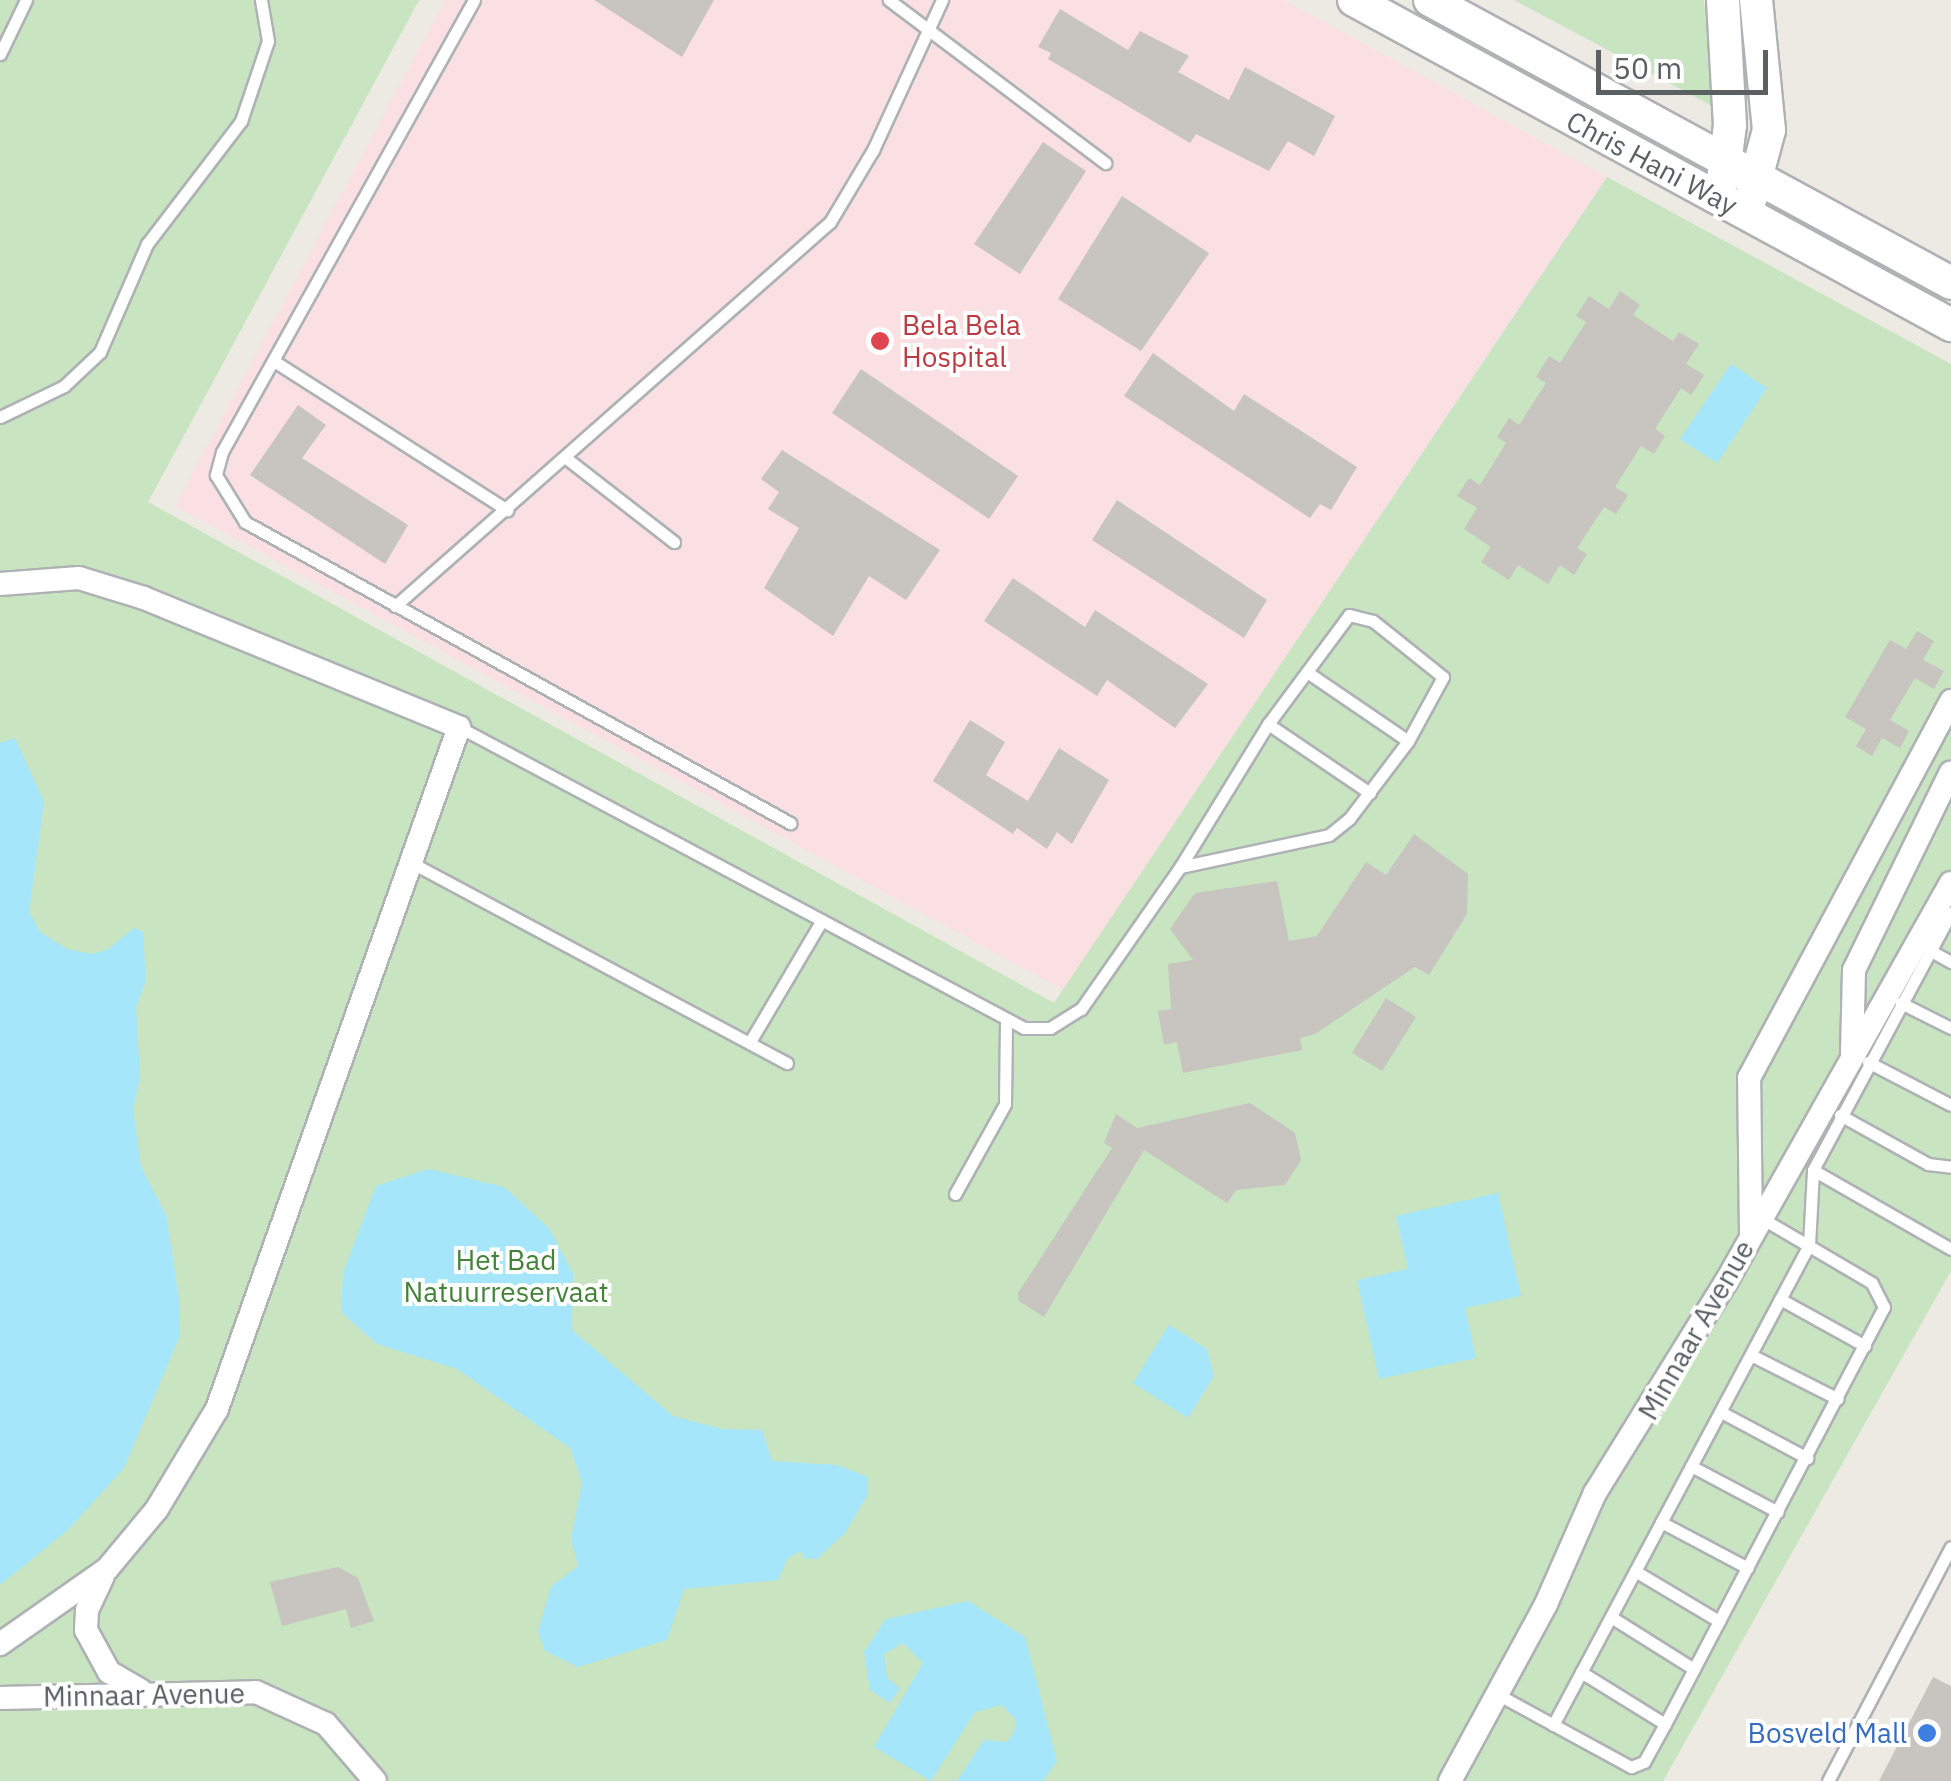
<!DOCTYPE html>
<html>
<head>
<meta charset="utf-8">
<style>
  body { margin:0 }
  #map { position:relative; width:1951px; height:1781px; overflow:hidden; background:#ede9e3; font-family:"IBM Plex Sans",sans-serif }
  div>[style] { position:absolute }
  .medical>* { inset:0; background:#fae0e2 }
  .green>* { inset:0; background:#c8e4c1 }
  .water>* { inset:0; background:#a6e6fa }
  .building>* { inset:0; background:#c8c4c0 }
  .roads { filter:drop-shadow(2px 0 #afb2b5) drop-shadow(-2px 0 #afb2b5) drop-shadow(0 2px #afb2b5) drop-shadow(0 -2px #afb2b5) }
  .lane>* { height:11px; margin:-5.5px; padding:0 5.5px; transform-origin:5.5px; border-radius:5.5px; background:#fff }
  .street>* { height:22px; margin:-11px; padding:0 11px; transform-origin:11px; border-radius:11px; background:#fff }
  .secondary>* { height:32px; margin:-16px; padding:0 16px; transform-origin:16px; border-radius:16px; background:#fff }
  .dots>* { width:28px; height:28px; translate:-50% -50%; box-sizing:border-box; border:5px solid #fff; border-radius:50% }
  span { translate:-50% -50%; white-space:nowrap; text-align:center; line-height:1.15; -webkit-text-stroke:8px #fff; paint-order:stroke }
  .street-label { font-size:28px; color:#5b6063 }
  .health-label { font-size:28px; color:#be3a42 }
  .left { translate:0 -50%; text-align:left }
  .park-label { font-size:28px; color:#45833a }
  .shop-label { font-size:28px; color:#366cbe }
  .right { translate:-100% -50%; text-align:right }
  .scale { position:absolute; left:1596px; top:50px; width:172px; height:45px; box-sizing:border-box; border:5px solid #5b6063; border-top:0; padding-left:12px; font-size:30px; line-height:35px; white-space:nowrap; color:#5b6063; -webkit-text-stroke:8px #fff; paint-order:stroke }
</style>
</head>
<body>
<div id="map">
  <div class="medical">
    <div style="clip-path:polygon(445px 0,1284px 0,1607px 177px,1063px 990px,175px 506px)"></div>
  </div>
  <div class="green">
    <div style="clip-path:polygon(0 0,419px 0,148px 502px,1054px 1003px,1607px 177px,1951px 364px,1951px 1271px,1663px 1781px,0 1781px)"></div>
    <div style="clip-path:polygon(1514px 0,1704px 0,1714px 107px)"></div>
  </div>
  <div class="water">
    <div style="clip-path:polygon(1731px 364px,1767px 388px,1717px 463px,1680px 439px)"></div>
    <div style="clip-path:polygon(15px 738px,44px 802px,29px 912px,40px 932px,67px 949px,91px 954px,107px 950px,134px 928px,143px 932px,146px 981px,136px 1007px,140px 1077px,133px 1110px,141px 1167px,166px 1215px,180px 1305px,179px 1338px,124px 1468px,68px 1530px,0 1585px,0 743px)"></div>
    <div style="clip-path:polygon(428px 1169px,504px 1187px,549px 1228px,573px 1274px,572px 1330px,673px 1416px,722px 1429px,762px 1430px,772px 1461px,837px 1465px,868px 1477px,868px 1494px,845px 1533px,817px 1559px,804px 1558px,801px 1551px,788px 1558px,778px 1580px,684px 1589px,667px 1640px,578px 1667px,545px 1651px,538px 1631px,551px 1587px,578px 1566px,571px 1539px,582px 1482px,570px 1448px,457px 1369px,377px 1344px,341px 1312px,343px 1273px,376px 1186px)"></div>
    <div style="clip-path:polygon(1498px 1193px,1521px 1296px,1465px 1308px,1476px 1358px,1379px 1379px,1357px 1280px,1408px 1269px,1396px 1216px)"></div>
    <div style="clip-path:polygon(1169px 1325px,1207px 1349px,1214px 1376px,1188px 1418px,1133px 1383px)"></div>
    <div style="clip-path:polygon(968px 1601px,1025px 1637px,1057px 1761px,1043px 1781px,957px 1781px,984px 1740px,1007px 1742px,1014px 1732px,1016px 1720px,1002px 1705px,975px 1712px,931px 1781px,874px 1747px,923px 1663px,903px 1643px,884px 1654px,887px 1678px,900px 1688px,890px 1703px,870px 1690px,864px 1652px,886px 1619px)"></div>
  </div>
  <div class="building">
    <div style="clip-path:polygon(594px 0,714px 0,682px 57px)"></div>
    <div style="clip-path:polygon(1060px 9px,1128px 50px,1140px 31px,1189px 56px,1178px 72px,1229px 100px,1245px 67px,1335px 116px,1314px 156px,1288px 141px,1269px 171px,1196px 134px,1190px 143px,1048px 59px,1051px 53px,1038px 47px)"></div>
    <div style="clip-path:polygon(1043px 142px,1086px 171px,1020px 274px,974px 244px)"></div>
    <div style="clip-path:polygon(1122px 196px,1209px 253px,1141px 351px,1058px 299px)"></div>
    <div style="clip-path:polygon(1620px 291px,1640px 305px,1633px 315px,1673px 341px,1679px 332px,1699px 344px,1686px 364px,1704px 375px,1691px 395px,1681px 388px,1655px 429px,1665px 436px,1654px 454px,1641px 446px,1615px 487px,1628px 495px,1616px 514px,1604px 507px,1577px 548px,1587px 554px,1574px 575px,1560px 565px,1548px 584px,1518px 565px,1509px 580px,1481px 562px,1491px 547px,1464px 529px,1477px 508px,1457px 496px,1469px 478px,1480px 485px,1506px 443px,1497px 437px,1509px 418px,1519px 425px,1546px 383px,1536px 377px,1549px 356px,1560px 363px,1586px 322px,1576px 316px,1589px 296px,1609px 309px)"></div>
    <div style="clip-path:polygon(1153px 353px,1234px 411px,1244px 394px,1357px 467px,1331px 510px,1320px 504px,1310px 518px,1124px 396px)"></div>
    <div style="clip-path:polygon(861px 369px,1018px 476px,989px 519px,832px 413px)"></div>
    <div style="clip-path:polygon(298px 405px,326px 425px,302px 458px,408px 525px,385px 564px,250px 475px)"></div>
    <div style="clip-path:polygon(782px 450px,940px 550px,906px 600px,869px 576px,833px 636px,764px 588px,799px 528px,768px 509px,779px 492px,761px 479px)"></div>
    <div style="clip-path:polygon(1117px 500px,1267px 600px,1244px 638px,1092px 540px)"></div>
    <div style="clip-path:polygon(1013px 578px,1085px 627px,1095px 610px,1208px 684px,1175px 728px,1107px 680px,1097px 696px,984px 621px)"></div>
    <div style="clip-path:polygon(1917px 631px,1934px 641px,1923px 660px,1944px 671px,1934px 689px,1915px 678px,1890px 720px,1909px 731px,1900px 748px,1882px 738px,1872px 756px,1856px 746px,1866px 729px,1845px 717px,1890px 640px,1906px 649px)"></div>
    <div style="clip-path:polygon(970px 720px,1005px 742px,986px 775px,1028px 801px,1059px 748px,1109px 780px,1072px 844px,1057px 832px,1047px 849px,1017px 828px,1013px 834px,933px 781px)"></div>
    <div style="clip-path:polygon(1414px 834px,1468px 874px,1467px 914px,1429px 975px,1415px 967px,1315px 1034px,1300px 1038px,1302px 1050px,1183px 1073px,1177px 1042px,1164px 1045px,1158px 1011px,1171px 1009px,1168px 964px,1193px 960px,1170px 929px,1195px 893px,1277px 881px,1289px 941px,1317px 936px,1366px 862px,1386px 875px)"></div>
    <div style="clip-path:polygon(1386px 998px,1416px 1017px,1382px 1071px,1352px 1053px)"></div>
    <div style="clip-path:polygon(1250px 1103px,1295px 1133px,1301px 1160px,1285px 1185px,1236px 1190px,1227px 1203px,1144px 1150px,1044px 1317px,1019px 1301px,1018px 1293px,1112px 1148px,1104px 1143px,1116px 1114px,1137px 1128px)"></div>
    <div style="clip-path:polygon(338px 1567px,358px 1578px,374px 1621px,351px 1628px,346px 1609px,282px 1626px,270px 1582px)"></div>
    <div style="clip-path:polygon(1933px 1677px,1951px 1686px,1951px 1781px,1879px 1781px)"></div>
  </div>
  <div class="roads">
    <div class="lane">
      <div style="left:474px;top:0;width:518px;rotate:119.14deg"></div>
      <div style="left:222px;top:452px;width:24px;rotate:105deg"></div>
      <div style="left:216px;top:475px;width:55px;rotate:58.3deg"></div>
      <div style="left:245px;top:522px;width:623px;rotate:28.91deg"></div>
      <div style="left:889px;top:0;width:271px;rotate:37deg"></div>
      <div style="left:0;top:54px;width:60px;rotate:-64.3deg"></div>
      <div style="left:274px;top:361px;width:277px;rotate:32.6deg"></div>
      <div style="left:0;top:417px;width:71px;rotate:-25.8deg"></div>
      <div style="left:64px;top:386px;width:50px;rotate:-43.4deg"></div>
      <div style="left:100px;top:352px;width:118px;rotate:-66.5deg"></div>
      <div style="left:147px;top:244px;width:155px;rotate:-52.6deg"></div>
      <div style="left:241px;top:121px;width:84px;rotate:-71.4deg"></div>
      <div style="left:268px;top:41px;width:42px;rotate:-99.7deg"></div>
      <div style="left:566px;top:458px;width:137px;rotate:37.9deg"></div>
      <div style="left:395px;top:606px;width:580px;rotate:-41.44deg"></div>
      <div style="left:830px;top:222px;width:84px;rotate:-59.2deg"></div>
      <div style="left:873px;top:150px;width:165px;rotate:-65.3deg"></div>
      <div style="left:1307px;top:672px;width:122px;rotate:34.3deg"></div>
      <div style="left:1268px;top:724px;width:123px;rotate:34.1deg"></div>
      <div style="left:459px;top:727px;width:640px;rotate:28.05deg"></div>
      <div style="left:1024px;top:1028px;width:26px"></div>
      <div style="left:1050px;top:1028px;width:36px;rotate:-32deg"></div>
      <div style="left:1081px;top:1009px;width:173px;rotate:-55.1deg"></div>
      <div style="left:1180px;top:867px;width:152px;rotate:-12.1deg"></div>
      <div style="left:1329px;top:835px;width:26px;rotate:-39deg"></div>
      <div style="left:1349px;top:819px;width:98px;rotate:-52.9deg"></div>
      <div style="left:1408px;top:741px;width:73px;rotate:-61.3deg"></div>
      <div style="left:1443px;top:677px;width:90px;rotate:-141.3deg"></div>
      <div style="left:1373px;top:621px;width:25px;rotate:-166deg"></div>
      <div style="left:1349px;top:615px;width:136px;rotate:126.6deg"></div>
      <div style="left:1268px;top:724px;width:168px;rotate:121.6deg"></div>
      <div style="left:412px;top:863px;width:425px;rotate:28.1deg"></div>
      <div style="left:1931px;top:951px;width:23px;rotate:29deg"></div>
      <div style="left:1901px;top:1003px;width:56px;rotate:26.6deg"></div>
      <div style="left:751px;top:1040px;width:139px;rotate:-59.4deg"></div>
      <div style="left:1868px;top:1062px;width:93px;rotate:27.4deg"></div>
      <div style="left:1840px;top:1115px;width:101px;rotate:29.1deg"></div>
      <div style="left:1928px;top:1164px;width:23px;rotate:7deg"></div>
      <div style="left:1813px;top:1170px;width:159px;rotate:29.8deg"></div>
      <div style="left:955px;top:1194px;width:103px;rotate:-60.9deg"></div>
      <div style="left:1005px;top:1104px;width:85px;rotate:-89.3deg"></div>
      <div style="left:1780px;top:1299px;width:97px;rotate:28.9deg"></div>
      <div style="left:1751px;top:1355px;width:97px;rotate:26.8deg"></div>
      <div style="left:1721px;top:1412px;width:98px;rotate:28.1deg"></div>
      <div style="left:1691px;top:1466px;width:98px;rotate:27.9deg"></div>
      <div style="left:1661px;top:1522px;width:98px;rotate:27.9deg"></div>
      <div style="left:1635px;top:1571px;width:98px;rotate:30.8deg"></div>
      <div style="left:1611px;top:1617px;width:98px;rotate:32.1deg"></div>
      <div style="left:1581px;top:1672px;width:99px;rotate:31.8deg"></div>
      <div style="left:1497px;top:1694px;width:153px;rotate:28.6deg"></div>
      <div style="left:1631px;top:1767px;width:14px;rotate:-21deg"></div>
      <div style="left:1644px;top:1762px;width:43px;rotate:-61.1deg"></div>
      <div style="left:1665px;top:1724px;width:471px;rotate:-62.3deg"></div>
      <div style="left:1884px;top:1307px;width:27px;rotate:-117deg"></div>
      <div style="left:1872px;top:1283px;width:129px;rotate:-149.6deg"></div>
      <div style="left:1553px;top:1725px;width:544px;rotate:-61.93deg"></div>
      <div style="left:1809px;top:1245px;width:75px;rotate:-86.9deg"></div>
      <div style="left:1813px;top:1170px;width:292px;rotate:-61.8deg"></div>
      <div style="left:1828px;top:1781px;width:264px;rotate:-62.3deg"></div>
    </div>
    <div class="street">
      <div style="left:0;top:584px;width:79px;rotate:-4.3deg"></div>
      <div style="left:79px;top:578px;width:68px;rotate:17.1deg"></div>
      <div style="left:144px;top:598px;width:340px;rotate:22.3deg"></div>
      <div style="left:459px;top:727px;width:724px;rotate:109.54deg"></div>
      <div style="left:217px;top:1409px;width:117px;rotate:121deg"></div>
      <div style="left:157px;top:1509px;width:78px;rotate:129.8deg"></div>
      <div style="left:107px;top:1569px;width:131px;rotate:145deg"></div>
      <div style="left:1852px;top:1053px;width:83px;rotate:-88.6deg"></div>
      <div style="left:1854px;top:970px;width:220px;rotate:-63.9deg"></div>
      <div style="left:1751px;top:1233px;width:155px;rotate:-90.7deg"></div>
      <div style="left:1749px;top:1078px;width:428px;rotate:-61.8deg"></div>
      <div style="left:103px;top:1576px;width:38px;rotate:115deg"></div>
      <div style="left:87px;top:1610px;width:20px;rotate:93deg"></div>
      <div style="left:86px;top:1630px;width:48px;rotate:61.3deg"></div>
      <div style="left:109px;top:1672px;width:36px;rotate:30deg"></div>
      <div style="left:0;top:1698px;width:256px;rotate:-1.3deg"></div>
      <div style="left:256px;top:1692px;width:77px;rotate:24.6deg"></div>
      <div style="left:326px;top:1724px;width:75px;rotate:49.3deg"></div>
      <div style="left:1450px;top:1781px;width:201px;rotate:-61.5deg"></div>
      <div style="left:1546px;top:1604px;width:121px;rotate:-66.2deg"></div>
      <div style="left:1595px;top:1493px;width:248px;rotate:-58.2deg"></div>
      <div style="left:1726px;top:1282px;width:458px;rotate:-60.6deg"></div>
    </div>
    <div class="secondary">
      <div style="left:1354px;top:0;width:680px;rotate:28.56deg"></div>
      <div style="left:1430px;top:0;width:593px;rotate:28.51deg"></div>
      <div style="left:1723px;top:0;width:125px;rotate:86.8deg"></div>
      <div style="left:1730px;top:125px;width:55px;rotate:97.3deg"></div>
      <div style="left:1751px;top:197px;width:69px;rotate:-75deg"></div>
      <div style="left:1769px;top:130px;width:131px;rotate:-95.7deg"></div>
    </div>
  </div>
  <div class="dots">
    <div style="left:880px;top:341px;background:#e0444e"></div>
    <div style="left:1927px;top:1733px;background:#3f7fe0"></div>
  </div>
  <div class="street-label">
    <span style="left:1652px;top:163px;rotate:28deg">Chris Hani Way</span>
    <span style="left:1696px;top:1330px;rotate:-60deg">Minnaar Avenue</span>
    <span style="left:144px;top:1695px;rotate:-1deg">Minnaar Avenue</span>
  </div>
  <div class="health-label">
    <span class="left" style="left:902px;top:341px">Bela Bela<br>Hospital</span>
  </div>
  <div class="park-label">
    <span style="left:506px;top:1276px">Het Bad<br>Natuurreservaat</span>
  </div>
  <div class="shop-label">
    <span class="right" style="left:1907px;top:1733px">Bosveld Mall</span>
  </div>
  <div class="scale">50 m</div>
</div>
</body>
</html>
